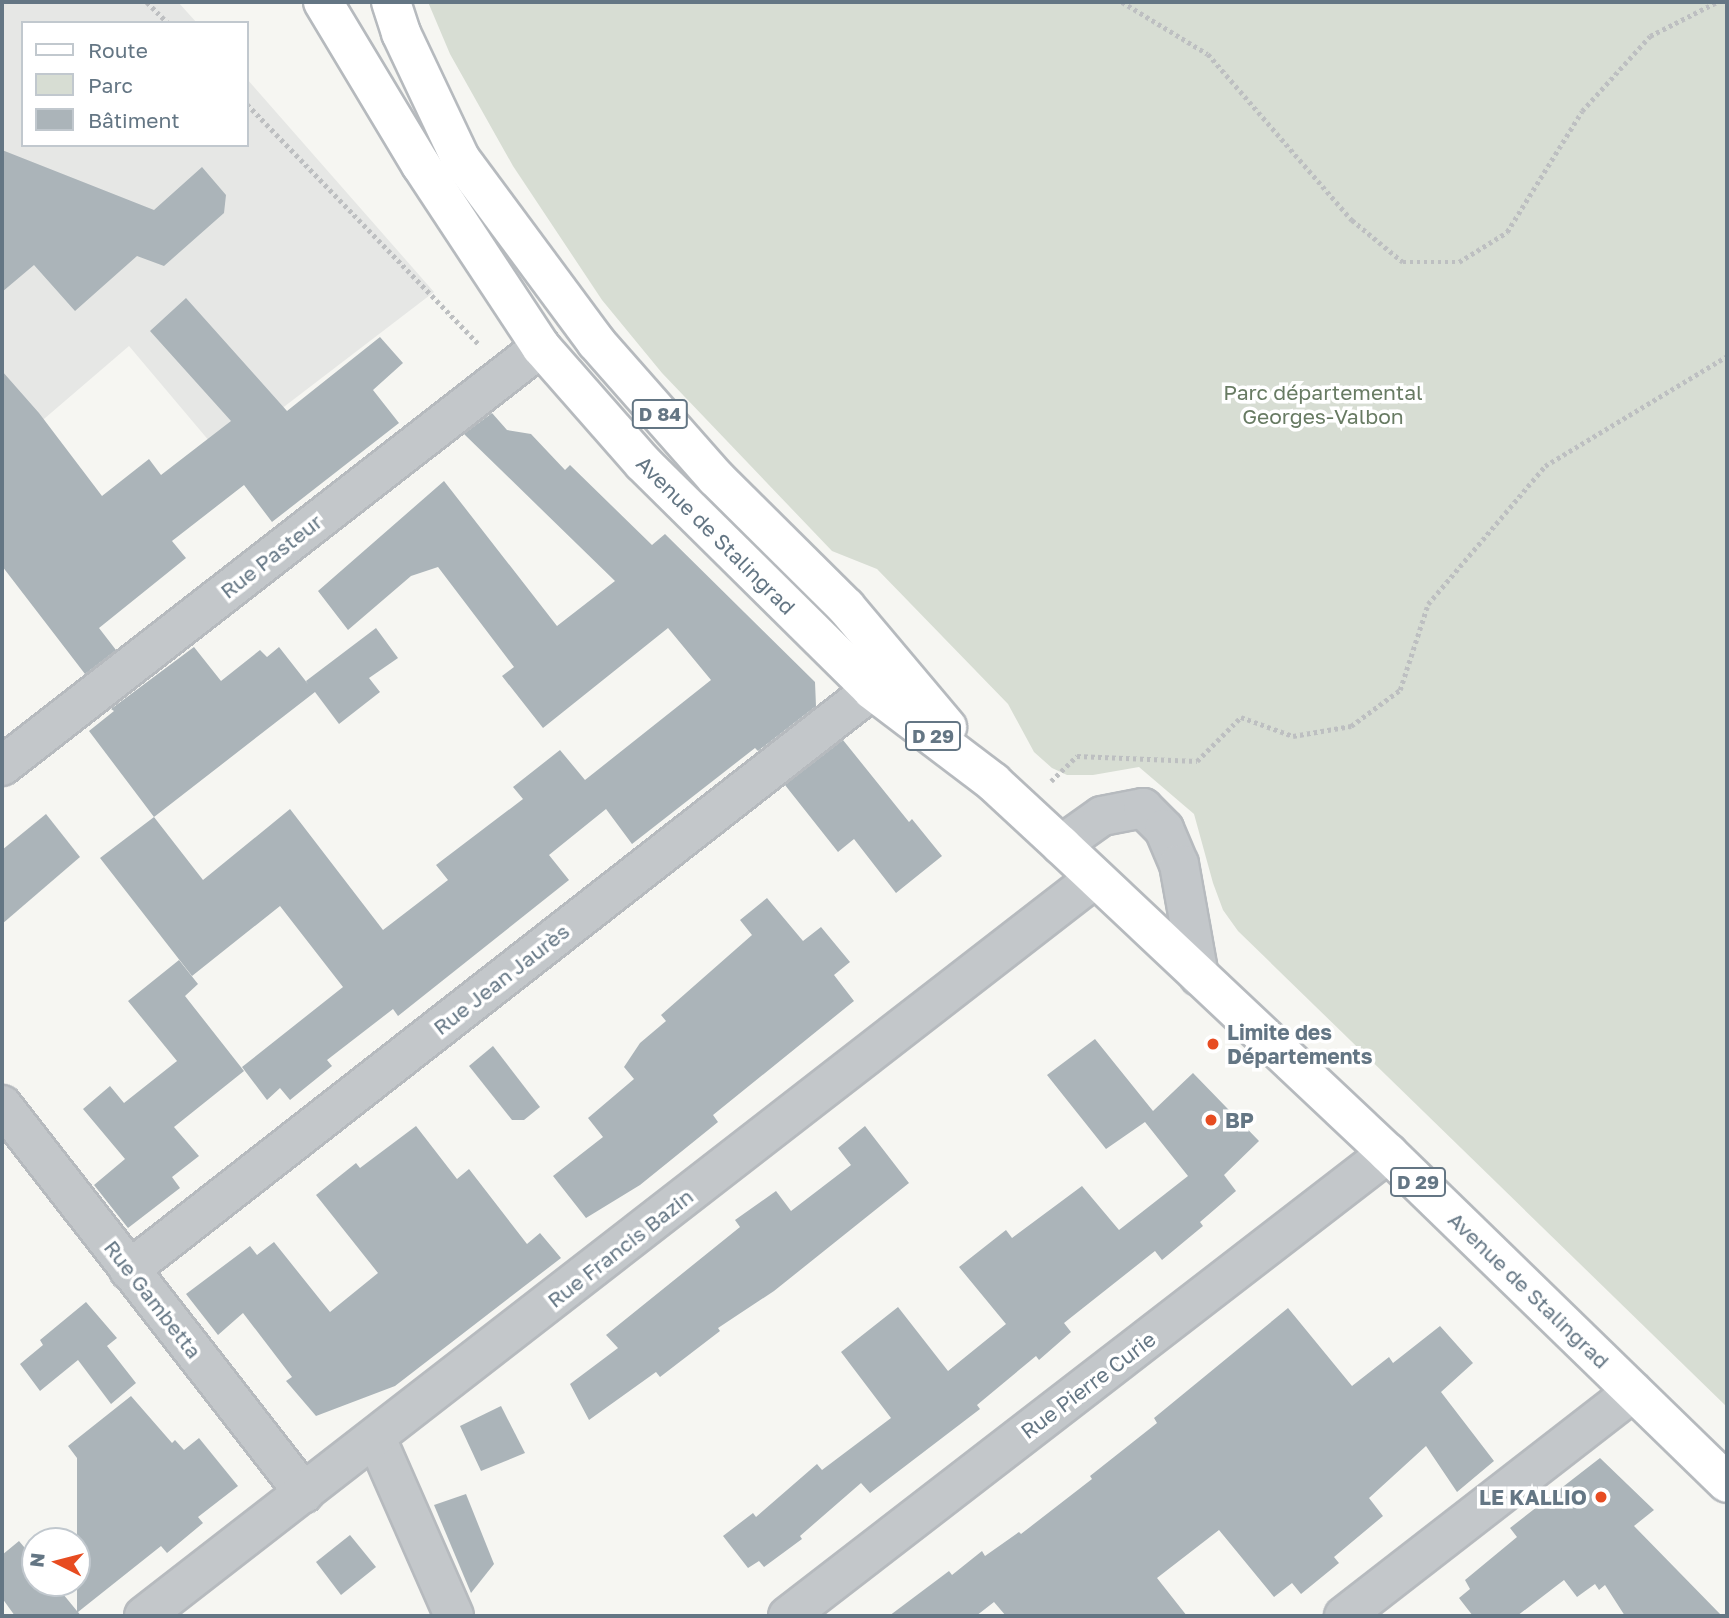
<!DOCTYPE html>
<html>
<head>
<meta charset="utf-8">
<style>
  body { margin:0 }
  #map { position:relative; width:1729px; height:1618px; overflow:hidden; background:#f6f6f2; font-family:"Golos Text",sans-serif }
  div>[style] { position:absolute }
  .built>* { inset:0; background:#e6e7e5 }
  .green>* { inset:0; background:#d7ddd3 }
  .building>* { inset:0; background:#abb4b9 }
  .path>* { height:4.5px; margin-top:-2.25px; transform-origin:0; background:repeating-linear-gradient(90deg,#bdbfc1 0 3.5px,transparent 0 7px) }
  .roads { filter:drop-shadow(2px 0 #b6babe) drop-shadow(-2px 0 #b6babe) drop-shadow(0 2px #b6babe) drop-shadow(0 -2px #b6babe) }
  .minor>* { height:38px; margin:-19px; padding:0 19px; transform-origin:19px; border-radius:19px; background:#c3c7ca }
  .major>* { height:38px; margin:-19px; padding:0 19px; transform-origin:19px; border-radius:19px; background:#fff }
  .dots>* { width:19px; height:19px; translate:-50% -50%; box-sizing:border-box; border:4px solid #fff; border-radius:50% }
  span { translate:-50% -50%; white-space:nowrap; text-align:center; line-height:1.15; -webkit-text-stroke:7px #fff; paint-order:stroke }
  .shield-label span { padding:2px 5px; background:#fff; border:2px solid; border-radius:5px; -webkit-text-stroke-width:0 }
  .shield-label { font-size:19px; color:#647684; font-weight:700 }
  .park-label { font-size:21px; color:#687b63 }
  .street-label { font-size:21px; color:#647684 }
  .poi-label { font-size:21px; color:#647684; font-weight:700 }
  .left { translate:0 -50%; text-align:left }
  .right { translate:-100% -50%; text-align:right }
  .frame { position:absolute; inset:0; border:4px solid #647684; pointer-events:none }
  .legend { position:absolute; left:21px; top:21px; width:228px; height:126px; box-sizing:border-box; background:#fff; border:2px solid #c1c8ce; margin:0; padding:9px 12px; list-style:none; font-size:21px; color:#647684 }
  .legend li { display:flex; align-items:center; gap:14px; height:35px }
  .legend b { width:35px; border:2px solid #c1c8ce }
  .north { position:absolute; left:21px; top:1527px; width:70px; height:70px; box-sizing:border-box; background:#fff; border:2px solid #c1c8ce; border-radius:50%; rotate:276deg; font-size:19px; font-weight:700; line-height:28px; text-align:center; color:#647684 }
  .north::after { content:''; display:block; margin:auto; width:24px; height:32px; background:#e74c21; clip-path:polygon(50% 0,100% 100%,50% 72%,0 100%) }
</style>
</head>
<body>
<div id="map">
  <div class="built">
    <div style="clip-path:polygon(2px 2px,178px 2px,197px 23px,23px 23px,23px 145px,247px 145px,247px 79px,434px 292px,221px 455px,129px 346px,2px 455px)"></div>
  </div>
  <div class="green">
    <div style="clip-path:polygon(428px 2px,1727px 2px,1727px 1407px,1238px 931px,1223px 910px,1213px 883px,1194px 814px,1139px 767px,1093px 775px,1067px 775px,1052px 768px,1034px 752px,1008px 704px,877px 569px,832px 551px,662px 373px,602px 300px,513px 166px,450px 54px)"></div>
  </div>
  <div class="building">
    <div style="clip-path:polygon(2px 150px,154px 210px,202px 167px,226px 195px,224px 213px,164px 266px,137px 256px,75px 311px,34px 265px,2px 292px)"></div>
    <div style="clip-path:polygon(186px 298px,287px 411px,380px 337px,403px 363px,373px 390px,399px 423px,272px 522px,244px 485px,172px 541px,186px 558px,99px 628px,116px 650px,85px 674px,2px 566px,2px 371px,39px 413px,102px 496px,149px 459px,161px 475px,231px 421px,150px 331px)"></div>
    <div style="clip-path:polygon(492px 413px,507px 430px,531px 434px,565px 470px,570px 465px,652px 545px,665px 534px,815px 682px,816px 706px,758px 751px,755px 748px,632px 844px,606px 809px,549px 855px,569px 880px,398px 1016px,393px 1009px,327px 1060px,332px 1066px,290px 1100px,280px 1088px,267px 1100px,242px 1067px,343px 987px,280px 906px,192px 976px,100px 858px,154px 817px,203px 880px,290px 809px,383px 930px,448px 880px,436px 865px,523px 799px,513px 787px,560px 750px,585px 780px,711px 680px,668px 628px,543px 728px,502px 676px,514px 667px,438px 567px,411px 576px,348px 630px,318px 591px,444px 481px,557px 626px,615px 581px,464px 434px)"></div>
    <div style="clip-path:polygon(376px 628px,398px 658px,369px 678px,380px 692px,339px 724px,315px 692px,154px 817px,89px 731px,114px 711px,111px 709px,194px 647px,221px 681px,260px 650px,267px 657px,279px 647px,308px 684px,306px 681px)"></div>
    <div style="clip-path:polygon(843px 740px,909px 822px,912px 819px,942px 856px,896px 893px,854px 839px,838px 852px,785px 785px)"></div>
    <div style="clip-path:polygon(46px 814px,80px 857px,2px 924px,2px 850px)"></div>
    <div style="clip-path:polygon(767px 898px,803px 941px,821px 927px,850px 962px,834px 975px,854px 1001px,713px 1115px,718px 1122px,640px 1185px,586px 1218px,553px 1176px,603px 1137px,588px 1118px,634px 1079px,624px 1067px,640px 1043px,666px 1021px,661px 1015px,752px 935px,740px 920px)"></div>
    <div style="clip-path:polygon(179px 960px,198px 984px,185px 996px,244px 1071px,174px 1127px,199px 1156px,172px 1177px,180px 1188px,128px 1228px,94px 1185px,125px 1159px,83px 1109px,110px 1086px,124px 1103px,177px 1061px,128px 1001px)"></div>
    <div style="clip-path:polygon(1095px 1039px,1153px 1111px,1193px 1073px,1259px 1141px,1224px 1175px,1236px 1191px,1200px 1222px,1203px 1226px,1162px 1260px,1155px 1251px,1064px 1323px,1071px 1332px,1039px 1360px,1036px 1356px,977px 1405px,980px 1409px,870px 1493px,861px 1483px,800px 1536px,802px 1539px,764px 1567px,759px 1561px,748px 1568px,723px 1536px,753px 1513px,756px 1517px,817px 1464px,822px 1470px,891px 1418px,841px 1352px,898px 1307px,948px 1371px,1006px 1324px,959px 1267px,1006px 1230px,1012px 1238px,1082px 1186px,1119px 1230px,1188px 1176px,1145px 1122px,1106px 1149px,1047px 1075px)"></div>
    <div style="clip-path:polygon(493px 1046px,540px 1107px,524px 1120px,512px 1120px,469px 1066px)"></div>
    <div style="clip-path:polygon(416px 1126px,457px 1179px,469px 1169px,527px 1244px,540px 1233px,561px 1258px,395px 1386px,316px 1416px,286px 1381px,292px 1377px,243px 1313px,218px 1335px,186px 1294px,250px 1246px,257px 1255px,274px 1242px,330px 1312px,378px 1273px,316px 1195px,356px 1163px,360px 1168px)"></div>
    <div style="clip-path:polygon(865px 1126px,909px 1183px,774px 1291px,718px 1328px,720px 1331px,660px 1377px,656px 1372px,589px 1420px,570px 1384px,618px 1348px,606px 1335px,740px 1227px,735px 1220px,776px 1191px,791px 1211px,851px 1165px,838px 1148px)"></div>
    <div style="clip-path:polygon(86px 1302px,117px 1338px,107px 1346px,136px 1383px,111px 1404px,78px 1360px,40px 1391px,20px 1364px,43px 1345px,40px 1340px)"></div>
    <div style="clip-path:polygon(1288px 1308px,1352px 1386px,1389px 1357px,1393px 1363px,1440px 1326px,1473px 1363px,1441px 1392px,1494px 1461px,1457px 1492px,1426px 1446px,1369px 1498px,1383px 1516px,1334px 1557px,1339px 1563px,1301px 1594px,1292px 1583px,1274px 1597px,1219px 1530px,1157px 1578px,1187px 1616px,1006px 1616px,994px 1602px,976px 1616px,889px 1616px,949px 1571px,952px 1575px,982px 1551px,985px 1556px,1019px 1532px,1021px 1534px,1092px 1479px,1090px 1476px,1157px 1423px,1154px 1418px)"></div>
    <div style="clip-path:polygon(131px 1396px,172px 1443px,175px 1440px,184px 1450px,199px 1438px,238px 1486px,198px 1517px,203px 1523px,167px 1553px,161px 1546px,78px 1612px,81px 1616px,15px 1616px,2px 1598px,2px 1555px,19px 1541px,35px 1560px,35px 1583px,54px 1583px,77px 1611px,77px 1458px,68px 1446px)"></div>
    <div style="clip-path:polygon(501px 1406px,525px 1453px,481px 1471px,460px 1426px)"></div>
    <div style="clip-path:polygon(1600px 1458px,1654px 1510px,1634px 1526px,1722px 1616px,1625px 1616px,1605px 1585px,1599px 1590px,1595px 1584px,1577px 1597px,1564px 1580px,1517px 1616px,1473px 1616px,1459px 1598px,1470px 1589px,1465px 1580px,1517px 1537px,1510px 1528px)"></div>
    <div style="clip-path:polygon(466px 1494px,494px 1564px,471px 1593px,434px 1505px)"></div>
    <div style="clip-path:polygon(350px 1535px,376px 1567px,341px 1595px,316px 1562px)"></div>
  </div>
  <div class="path">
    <div style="left:147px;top:2px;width:30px;rotate:45deg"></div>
    <div style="left:1122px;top:2px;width:100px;rotate:31.2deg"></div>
    <div style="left:1208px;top:54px;width:220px;rotate:49.1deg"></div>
    <div style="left:1352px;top:220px;width:66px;rotate:39.5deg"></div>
    <div style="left:1403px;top:262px;width:56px"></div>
    <div style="left:1459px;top:262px;width:57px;rotate:-32deg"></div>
    <div style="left:1507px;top:232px;width:142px;rotate:-58.2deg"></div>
    <div style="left:1582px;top:111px;width:101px;rotate:-47.8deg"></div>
    <div style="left:1650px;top:36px;width:75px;rotate:-26.9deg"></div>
    <div style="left:247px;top:104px;width:335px;rotate:46deg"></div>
    <div style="left:1051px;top:781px;width:36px;rotate:-44deg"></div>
    <div style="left:1077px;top:756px;width:120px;rotate:2.4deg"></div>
    <div style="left:1197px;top:761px;width:62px;rotate:-45deg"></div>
    <div style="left:1241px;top:717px;width:55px;rotate:20.1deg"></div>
    <div style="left:1293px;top:736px;width:59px;rotate:-9.8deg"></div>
    <div style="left:1351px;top:726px;width:61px;rotate:-36.3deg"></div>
    <div style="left:1400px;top:690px;width:90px;rotate:-72deg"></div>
    <div style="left:1428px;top:604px;width:181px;rotate:-49.7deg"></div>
    <div style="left:1545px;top:466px;width:213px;rotate:-31.1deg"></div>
  </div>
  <div class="roads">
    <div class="minor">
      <div style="left:2px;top:766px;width:683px;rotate:-37.86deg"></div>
      <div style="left:1061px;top:845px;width:50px;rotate:-35.3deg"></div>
      <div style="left:1102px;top:816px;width:42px;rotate:-11deg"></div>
      <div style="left:1143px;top:808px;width:30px;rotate:45deg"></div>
      <div style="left:1164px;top:829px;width:38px;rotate:67deg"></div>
      <div style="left:1179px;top:864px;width:114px;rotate:79.9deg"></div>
      <div style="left:2px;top:1105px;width:492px;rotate:52.1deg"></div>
      <div style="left:129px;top:1270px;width:943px;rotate:-37.98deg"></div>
      <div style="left:376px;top:1438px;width:194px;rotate:66.3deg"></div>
      <div style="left:144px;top:1616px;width:1204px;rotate:-37.81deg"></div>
      <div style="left:788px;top:1616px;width:758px;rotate:-37.66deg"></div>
      <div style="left:1344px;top:1616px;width:366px;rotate:-37.8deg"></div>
    </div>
    <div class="major">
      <div style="left:323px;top:2px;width:190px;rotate:59deg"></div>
      <div style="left:421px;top:165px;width:218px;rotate:56.6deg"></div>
      <div style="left:541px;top:347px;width:154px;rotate:48.7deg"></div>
      <div style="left:643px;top:463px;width:322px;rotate:44.7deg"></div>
      <div style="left:872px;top:690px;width:152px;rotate:37.2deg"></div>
      <div style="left:993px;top:782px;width:93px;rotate:42.8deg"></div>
      <div style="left:1061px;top:845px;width:449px;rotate:43.3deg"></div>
      <div style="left:1388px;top:1153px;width:473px;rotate:44.2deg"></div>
      <div style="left:391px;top:2px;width:33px;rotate:72deg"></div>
      <div style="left:401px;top:33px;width:138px;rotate:64.7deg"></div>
      <div style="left:460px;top:158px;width:229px;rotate:53.5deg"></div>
      <div style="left:596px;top:342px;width:181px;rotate:48.6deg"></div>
      <div style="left:716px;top:478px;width:183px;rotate:44.8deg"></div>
      <div style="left:846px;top:607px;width:157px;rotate:49.9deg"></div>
    </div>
  </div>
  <div class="dots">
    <div style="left:1213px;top:1044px;background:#e74c21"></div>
    <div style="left:1211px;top:1120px;background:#e74c21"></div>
    <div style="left:1601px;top:1497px;background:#e74c21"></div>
  </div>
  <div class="shield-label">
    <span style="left:660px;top:414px">D 84</span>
    <span style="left:933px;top:736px">D 29</span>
    <span style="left:1418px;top:1182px">D 29</span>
  </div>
  <div class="park-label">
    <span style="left:1323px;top:404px">Parc départemental<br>Georges-Valbon</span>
  </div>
  <div class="street-label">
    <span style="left:716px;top:535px;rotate:45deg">Avenue de Stalingrad</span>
    <span style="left:271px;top:556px;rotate:-38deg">Rue Pasteur</span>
    <span style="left:501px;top:979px;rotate:-38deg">Rue Jean Jaurès</span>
    <span style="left:620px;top:1248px;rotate:-38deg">Rue Francis Bazin</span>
    <span style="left:1529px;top:1290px;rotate:44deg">Avenue de Stalingrad</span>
    <span style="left:153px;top:1299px;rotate:52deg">Rue Gambetta</span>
    <span style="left:1088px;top:1385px;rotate:-37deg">Rue Pierre Curie</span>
  </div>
  <div class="poi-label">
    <span class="left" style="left:1227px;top:1044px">Limite des<br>Départements</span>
    <span class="left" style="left:1225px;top:1120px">BP</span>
    <span class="right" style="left:1587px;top:1497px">LE KALLIO</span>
  </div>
  <div class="frame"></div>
  <ul class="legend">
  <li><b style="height:9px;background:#fff"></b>Route</li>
  <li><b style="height:19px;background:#d7ddd3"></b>Parc</li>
  <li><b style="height:19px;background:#abb4b9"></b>Bâtiment</li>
  </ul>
  <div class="north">N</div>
</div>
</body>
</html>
